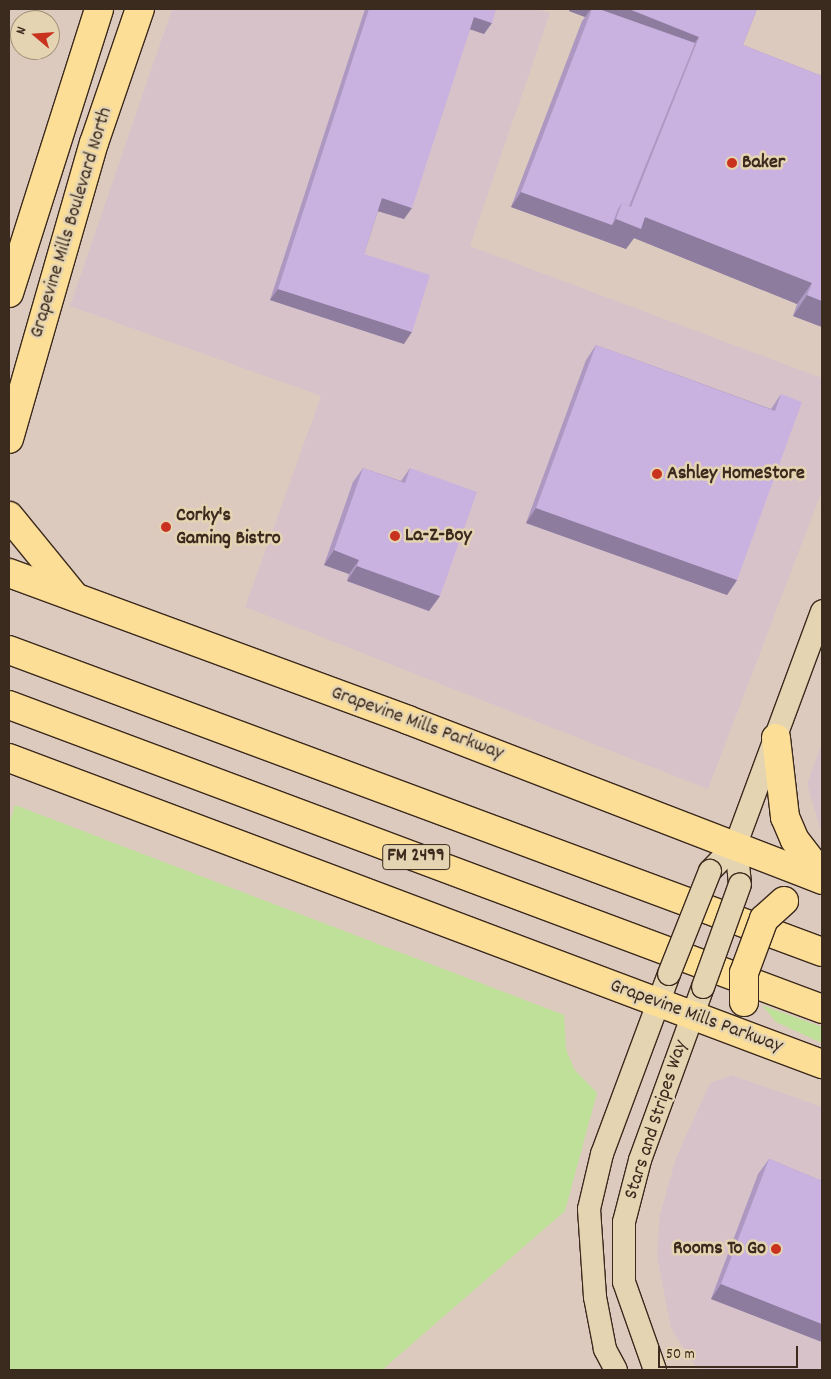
<!DOCTYPE html>
<html>
<head>
<meta charset="utf-8">
<style>
  body { margin:0 }
  #map { position:relative; width:831px; height:1379px; overflow:hidden; background:#ddcabf; font-family:Dekko,sans-serif }
  div>[style] { position:absolute }
  .built>* { inset:0; background:#d7c2c9 }
  .green>* { inset:0; background:#bfe099 }
  .roads { filter:drop-shadow(1px 0 #3b2a1e) drop-shadow(-1px 0 #3b2a1e) drop-shadow(0 1px #3b2a1e) drop-shadow(0 -1px #3b2a1e) }
  .minor>* { height:22px; margin:-11px; padding:0 11px; transform-origin:11px; border-radius:11px; background:#e5d4b1 }
  .major>* { height:28px; margin:-14px; padding:0 14px; transform-origin:14px; border-radius:14px; background:#fcde96 }
  .highway>* { height:28px; margin:-14px; padding:0 14px; transform-origin:14px; border-radius:14px; background:#fcde96 }
  .bridges { filter:drop-shadow(1px 0 #3b2a1e) drop-shadow(-1px 0 #3b2a1e) drop-shadow(0 1px #3b2a1e) drop-shadow(0 -1px #3b2a1e) }
  .minor-bridge>* { height:22px; margin:-11px; padding:0 11px; transform-origin:11px; border-radius:11px; background:#e5d4b1 }
  .major-bridge>* { height:28px; margin:-14px; padding:0 14px; transform-origin:14px; border-radius:14px; background:#fcde96 }
  .wall>* { inset:0; background:#ad98c1 }
  .shaded-wall>* { inset:0; background:#8d7c9d }
  .building>* { inset:0; background:#c9b1e0 }
  .dots>* { width:14px; height:14px; translate:-50% -50%; box-sizing:border-box; border:2px solid #e5d4b1; border-radius:50% }
  span { translate:-50% -50%; white-space:nowrap; text-align:center; line-height:1.15; -webkit-text-stroke:5px #e5d4b1; paint-order:stroke }
  .shield-label span { padding:1px 4px; background:#e5d4b1; border:1px solid; border-radius:4px; -webkit-text-stroke-width:0 }
  .shield-label { font-size:19px; color:#3b2a1e; font-weight:700 }
  .poi-label { font-size:20px; color:#3b2a1e; font-weight:700 }
  .left { translate:0 -50%; text-align:left }
  .right { translate:-100% -50%; text-align:right }
  .street-label { font-size:20px; color:#3b2a1e }
  .frame { position:absolute; inset:0; border:10px solid #3b2a1e; pointer-events:none }
  .north { position:absolute; left:10px; top:10px; width:50px; height:50px; box-sizing:border-box; background:#e5d4b1; border:1px solid #a19076; border-radius:50%; rotate:288deg; font-size:14px; font-weight:700; line-height:20px; text-align:center; color:#3b2a1e }
  .north::after { content:''; display:block; margin:auto; width:18px; height:22px; background:#c8321e; clip-path:polygon(50% 0,100% 100%,50% 72%,0 100%) }
  .scale { position:absolute; left:658px; top:1346px; width:140px; height:22px; box-sizing:border-box; border:2px solid #3b2a1e; border-top:0; padding-left:6px; font-size:15px; line-height:18px; white-space:nowrap; color:#3b2a1e; -webkit-text-stroke:4px #e5d4b1; paint-order:stroke }
</style>
</head>
<body>
<div id="map">
  <div class="built">
    <div style="clip-path:polygon(172px 9px,536px 9px,550px 13px,470px 246px,822px 378px,822px 491px,708px 789px,245px 607px,321px 396px,70px 306px)"></div>
    <div style="clip-path:polygon(822px 743px,822px 833px,807px 784px)"></div>
    <div style="clip-path:polygon(732px 1075px,822px 1107px,822px 1370px,698px 1370px,671px 1329px,657px 1256px,660px 1214px,676px 1158px,710px 1083px)"></div>
  </div>
  <div class="green">
    <div style="clip-path:polygon(15px 805px,564px 1015px,566px 1049px,574px 1069px,597px 1093px,565px 1211px,382px 1370px,9px 1370px,9px 824px)"></div>
    <div style="clip-path:polygon(762px 1005px,822px 1027px,822px 1043px,776px 1022px)"></div>
  </div>
  <div class="roads">
    <div class="minor">
      <div style="left:736px;top:844px;width:40px;rotate:84.3deg"></div>
      <div style="left:710px;top:871px;width:37px;rotate:-46deg"></div>
      <div style="left:736px;top:844px;width:248px;rotate:-69.7deg"></div>
      <div style="left:616px;top:1370px;width:24px;rotate:-118deg"></div>
      <div style="left:605px;top:1349px;width:53px;rotate:-100.9deg"></div>
      <div style="left:595px;top:1297px;width:88px;rotate:-93.9deg"></div>
      <div style="left:589px;top:1209px;width:57px;rotate:-76.7deg"></div>
      <div style="left:602px;top:1154px;width:192px;rotate:-69.6deg"></div>
      <div style="left:655px;top:1370px;width:93px;rotate:-109.4deg"></div>
      <div style="left:624px;top:1282px;width:60px;rotate:-90deg"></div>
      <div style="left:624px;top:1222px;width:64px;rotate:-75.5deg"></div>
      <div style="left:640px;top:1160px;width:184px;rotate:-70deg"></div>
    </div>
    <div class="major">
      <div style="left:9px;top:293px;width:298px;rotate:-72.4deg"></div>
      <div style="left:9px;top:439px;width:308px;rotate:-74deg"></div>
      <div style="left:94px;top:143px;width:142px;rotate:-71.1deg"></div>
      <div style="left:9px;top:516px;width:104px;rotate:50.8deg"></div>
      <div style="left:9px;top:573px;width:425px;rotate:20.2deg"></div>
      <div style="left:408px;top:720px;width:444px;rotate:21.1deg"></div>
      <div style="left:776px;top:738px;width:80px;rotate:83.5deg"></div>
      <div style="left:785px;top:817px;width:25px;rotate:67deg"></div>
      <div style="left:795px;top:840px;width:44px;rotate:52.4deg"></div>
      <div style="left:9px;top:758px;width:869px;rotate:20.63deg"></div>
    </div>
    <div class="highway">
      <div style="left:9px;top:650px;width:867px;rotate:20.38deg"></div>
      <div style="left:9px;top:705px;width:868px;rotate:20.5deg"></div>
    </div>
  </div>
  <div class="bridges">
    <div class="minor-bridge">
      <div style="left:669px;top:974px;width:111px;rotate:-68.3deg"></div>
      <div style="left:703px;top:987px;width:109px;rotate:-70.2deg"></div>
    </div>
    <div class="major-bridge">
      <div style="left:744px;top:1002px;width:29px;rotate:-90deg"></div>
      <div style="left:744px;top:973px;width:58px;rotate:-69.7deg"></div>
      <div style="left:764px;top:919px;width:27px;rotate:-42deg"></div>
    </div>
  </div>
  <div class="wall">
    <div style="clip-path:polygon(365px 9px,496px 9px,484px 34px,470px 29px,404px 219px,378px 211px,364px 254px,404px 344px,270px 300px)"></div>
    <div style="clip-path:polygon(570px 9px,757px 9px,743px 45px,822px 76px,822px 327px,793px 316px,797px 304px,634px 238px,626px 249px,511px 207px,582px 21px,585px 17px,569px 11px)"></div>
    <div style="clip-path:polygon(596px 345px,771px 409px,781px 394px,737px 580px,727px 595px,526px 523px,586px 360px)"></div>
    <div style="clip-path:polygon(363px 468px,401px 481px,410px 468px,440px 596px,429px 611px,347px 581px,349px 574px,324px 565px,353px 482px)"></div>
    <div style="clip-path:polygon(769px 1159px,822px 1181px,822px 1342px,711px 1299px,758px 1174px)"></div>
  </div>
  <div class="shaded-wall">
    <div style="clip-path:polygon(571px 9px,591px 9px,585px 17px,569px 11px)"></div>
    <div style="clip-path:polygon(592px 9px,629px 9px,699px 37px,684px 57px)"></div>
    <div style="clip-path:polygon(474px 17px,492px 23px,484px 34px,466px 28px)"></div>
    <div style="clip-path:polygon(521px 192px,612px 225px,602px 240px,511px 207px)"></div>
    <div style="clip-path:polygon(382px 198px,412px 208px,404px 219px,374px 210px)"></div>
    <div style="clip-path:polygon(645px 217px,812px 283px,797px 304px,634px 238px,626px 249px,602px 240px,616px 219px)"></div>
    <div style="clip-path:polygon(278px 289px,412px 332px,404px 344px,270px 300px)"></div>
    <div style="clip-path:polygon(807px 295px,822px 301px,822px 327px,793px 316px)"></div>
    <div style="clip-path:polygon(536px 508px,737px 580px,727px 595px,526px 523px)"></div>
    <div style="clip-path:polygon(334px 550px,359px 560px,349px 574px,324px 565px)"></div>
    <div style="clip-path:polygon(357px 566px,440px 596px,429px 611px,347px 581px)"></div>
    <div style="clip-path:polygon(721px 1284px,822px 1324px,822px 1342px,711px 1299px)"></div>
  </div>
  <div class="building">
    <div style="clip-path:polygon(369px 9px,496px 9px,492px 23px,474px 17px,412px 208px,382px 198px,364px 254px,430px 275px,412px 332px,278px 289px)"></div>
    <div style="clip-path:polygon(592px 9px,599px 9px,695px 43px,629px 206px,622px 203px,618px 209px,612px 225px,521px 192px)"></div>
    <div style="clip-path:polygon(629px 9px,757px 9px,743px 45px,822px 76px,822px 301px,807px 295px,812px 283px,645px 217px,641px 229px,616px 219px,622px 203px,631px 207px,699px 37px)"></div>
    <div style="clip-path:polygon(596px 345px,775px 411px,781px 394px,802px 402px,737px 580px,536px 508px)"></div>
    <div style="clip-path:polygon(363px 468px,405px 483px,410px 468px,477px 492px,440px 596px,357px 566px,359px 560px,334px 550px)"></div>
    <div style="clip-path:polygon(769px 1159px,822px 1181px,822px 1324px,721px 1284px)"></div>
  </div>
  <div class="dots">
    <div style="left:732px;top:163px;background:#c8321e"></div>
    <div style="left:657px;top:474px;background:#c8321e"></div>
    <div style="left:166px;top:527px;background:#c8321e"></div>
    <div style="left:395px;top:536px;background:#c8321e"></div>
    <div style="left:776px;top:1249px;background:#c8321e"></div>
  </div>
  <div class="shield-label">
    <span style="left:416px;top:857px">FM 2499</span>
  </div>
  <div class="poi-label">
    <span class="left" style="left:742px;top:163px">Baker</span>
    <span class="left" style="left:667px;top:474px">Ashley HomeStore</span>
    <span class="left" style="left:176px;top:528px">Corky's<br>Gaming Bistro</span>
    <span class="left" style="left:405px;top:536px">La-Z-Boy</span>
    <span class="right" style="left:766px;top:1249px">Rooms To Go</span>
  </div>
  <div class="street-label">
    <span style="left:72px;top:223px;rotate:-73deg">Grapevine Mills Boulevard North</span>
    <span style="left:417px;top:724px;rotate:20deg">Grapevine Mills Parkway</span>
    <span style="left:696px;top:1017px;rotate:20deg">Grapevine Mills Parkway</span>
    <span style="left:657px;top:1120px;rotate:-72deg">Stars and Stripes Way</span>
  </div>
  <div class="frame"></div>
  <div class="north">N</div>
  <div class="scale">50 m</div>
</div>
</body>
</html>
